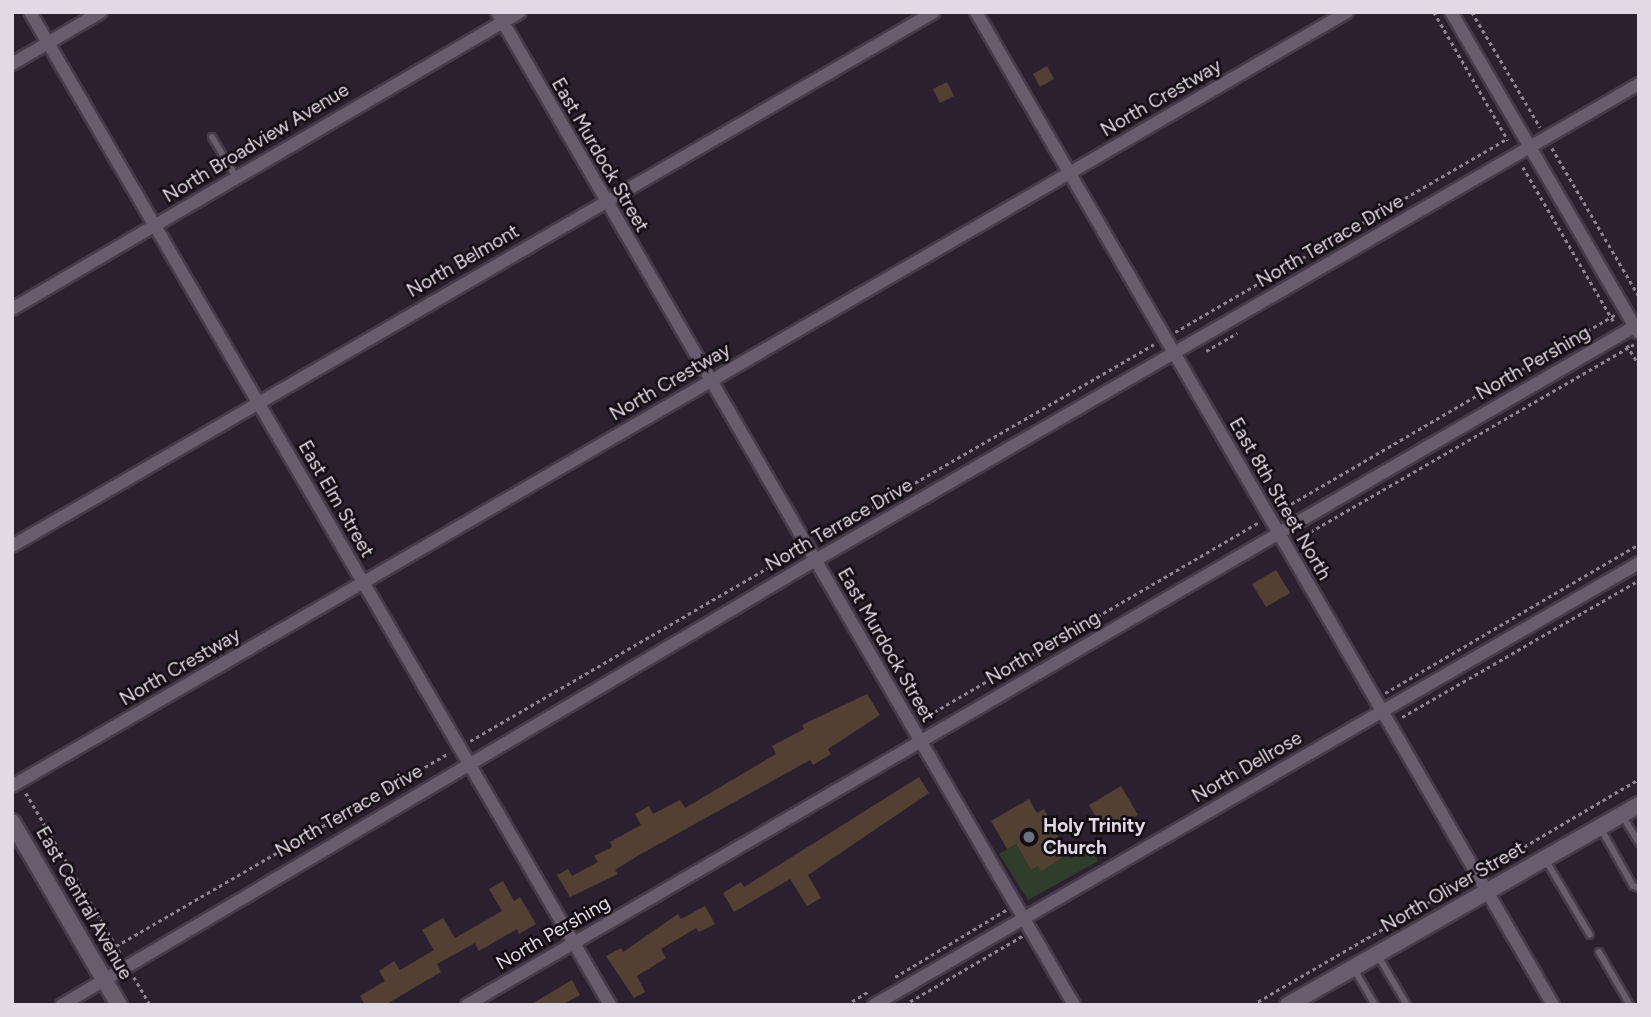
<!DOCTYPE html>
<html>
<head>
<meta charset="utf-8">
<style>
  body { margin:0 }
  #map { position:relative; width:1651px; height:1017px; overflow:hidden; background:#2c2030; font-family:Figtree,sans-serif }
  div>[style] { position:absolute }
  .green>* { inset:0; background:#2f3e2a }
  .building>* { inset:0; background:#524033 }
  .path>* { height:2.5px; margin-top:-1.25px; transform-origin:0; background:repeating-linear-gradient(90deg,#8e8491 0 3.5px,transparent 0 7px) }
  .roads { filter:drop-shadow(2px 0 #453c49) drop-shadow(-2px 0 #453c49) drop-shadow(0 2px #453c49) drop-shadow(0 -2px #453c49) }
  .lane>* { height:6px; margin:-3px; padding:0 3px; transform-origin:3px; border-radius:3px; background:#6a5c6f }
  .street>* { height:12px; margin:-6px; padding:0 6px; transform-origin:6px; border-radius:6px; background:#6a5c6f }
  .secondary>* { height:16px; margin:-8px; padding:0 8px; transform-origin:8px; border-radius:8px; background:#6a5c6f }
  .dots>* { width:19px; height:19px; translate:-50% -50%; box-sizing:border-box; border:4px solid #120c13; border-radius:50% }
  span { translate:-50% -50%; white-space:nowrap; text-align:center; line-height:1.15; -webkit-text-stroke:5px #120c13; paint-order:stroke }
  .street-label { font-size:19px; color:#e1d9e4 }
  .poi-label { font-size:19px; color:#e1d9e4; font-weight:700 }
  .left { translate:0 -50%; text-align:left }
  .frame { position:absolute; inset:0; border:14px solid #e1d9e4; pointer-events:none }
</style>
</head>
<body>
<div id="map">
  <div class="green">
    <div style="clip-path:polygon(1016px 844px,1031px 870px,1038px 866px,1041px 870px,1061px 859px,1059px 854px,1065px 850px,1070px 859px,1091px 846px,1098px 861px,1028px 900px,999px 854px)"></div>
  </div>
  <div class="building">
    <div style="clip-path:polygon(1047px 66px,1054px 79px,1040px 87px,1033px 74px)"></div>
    <div style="clip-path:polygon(947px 82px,954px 96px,940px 103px,933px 89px)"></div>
    <div style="clip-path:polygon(1276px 570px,1290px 593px,1266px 607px,1252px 584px)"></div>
    <div style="clip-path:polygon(867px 694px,880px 715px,828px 749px,831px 754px,813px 765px,810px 760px,639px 855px,615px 870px,618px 874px,570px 897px,557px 875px,568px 869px,572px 876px,598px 862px,594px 856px,612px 847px,610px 842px,641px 825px,635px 814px,649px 806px,653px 814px,680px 800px,685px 808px,776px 754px,772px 746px,804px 729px,802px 725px)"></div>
    <div style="clip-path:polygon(919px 777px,929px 793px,808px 875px,821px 898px,807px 906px,790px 879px,734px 912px,723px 893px,741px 882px,744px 887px)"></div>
    <div style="clip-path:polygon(1121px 786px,1138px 815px,1106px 834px,1089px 805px)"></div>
    <div style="clip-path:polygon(1029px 799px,1037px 813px,1044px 809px,1065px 850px,1059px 854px,1062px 858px,1041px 871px,1038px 866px,1031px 870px,1016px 844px,1007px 849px,991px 821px)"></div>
    <div style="clip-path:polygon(503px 881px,514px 901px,520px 897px,536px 924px,519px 934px,517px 929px,479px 951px,475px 943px,437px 964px,441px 972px,385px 1005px,365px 1005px,360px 996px,385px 981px,379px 971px,394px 961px,400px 970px,434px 950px,422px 930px,443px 918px,455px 938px,502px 911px,489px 889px)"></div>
    <div style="clip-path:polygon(705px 906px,715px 924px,699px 932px,696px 928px,661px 949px,666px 958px,637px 976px,645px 992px,634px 998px,606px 956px,621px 948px,623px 952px,678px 914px,681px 919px)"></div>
    <div style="clip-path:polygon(572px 980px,580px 995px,562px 1005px,530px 1005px)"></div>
  </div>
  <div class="path">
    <div style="left:1434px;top:12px;width:148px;rotate:60deg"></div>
    <div style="left:1472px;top:12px;width:134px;rotate:59.4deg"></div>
    <div style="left:1552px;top:148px;width:172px;rotate:59.6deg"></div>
    <div style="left:1523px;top:167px;width:182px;rotate:59.6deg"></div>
    <div style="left:1175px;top:332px;width:385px;rotate:-30.2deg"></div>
    <div style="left:1627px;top:345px;width:23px;rotate:59deg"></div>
    <div style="left:1206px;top:351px;width:36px;rotate:-30deg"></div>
    <div style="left:1279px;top:511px;width:389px;rotate:-30.3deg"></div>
    <div style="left:818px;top:539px;width:388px;rotate:-30.1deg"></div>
    <div style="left:1298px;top:539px;width:388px;rotate:-30.1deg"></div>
    <div style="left:1385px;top:693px;width:294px;rotate:-30.4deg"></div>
    <div style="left:1402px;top:717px;width:274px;rotate:-30deg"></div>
    <div style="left:922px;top:719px;width:389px;rotate:-30.3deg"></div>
    <div style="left:470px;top:741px;width:378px;rotate:-30.2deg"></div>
    <div style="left:26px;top:793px;width:189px;rotate:59.5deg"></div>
    <div style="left:1488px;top:868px;width:175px;rotate:-30.5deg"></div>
    <div style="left:116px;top:946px;width:385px;rotate:-30.1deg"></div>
    <div style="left:134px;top:977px;width:32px;rotate:60deg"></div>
    <div style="left:895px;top:977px;width:130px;rotate:-31.1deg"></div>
    <div style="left:846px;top:1005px;width:26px;rotate:-31deg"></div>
    <div style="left:904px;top:1005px;width:137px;rotate:-30.3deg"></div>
    <div style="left:1252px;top:1005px;width:249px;rotate:-30.2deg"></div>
  </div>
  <div class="roads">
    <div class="lane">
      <div style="left:212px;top:137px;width:47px;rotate:59deg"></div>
      <div style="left:1623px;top:817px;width:31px;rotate:58deg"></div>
      <div style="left:1601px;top:829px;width:65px;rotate:60.7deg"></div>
      <div style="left:1633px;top:886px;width:6px;rotate:18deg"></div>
      <div style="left:1545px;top:859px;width:88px;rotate:59.4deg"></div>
      <div style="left:1599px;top:952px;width:61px;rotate:59.7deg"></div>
      <div style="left:1378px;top:956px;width:57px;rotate:59.4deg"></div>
      <div style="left:1354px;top:969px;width:42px;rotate:59.7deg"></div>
    </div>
    <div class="street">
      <div style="left:30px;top:12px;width:1150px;rotate:59.71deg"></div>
      <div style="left:497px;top:12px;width:1148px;rotate:59.84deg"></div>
      <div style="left:976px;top:12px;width:1148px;rotate:59.84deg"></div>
      <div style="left:1451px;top:12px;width:371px;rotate:59.7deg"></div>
      <div style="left:12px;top:64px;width:103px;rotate:-30.3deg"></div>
      <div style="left:12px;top:309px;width:588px;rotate:-30.31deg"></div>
      <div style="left:12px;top:546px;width:1065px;rotate:-30.08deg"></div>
      <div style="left:12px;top:786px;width:1543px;rotate:-30.1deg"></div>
      <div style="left:62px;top:1005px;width:873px;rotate:-30.56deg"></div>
      <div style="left:814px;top:561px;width:953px;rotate:-30.04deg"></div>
      <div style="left:467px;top:1005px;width:1355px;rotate:-30.16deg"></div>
      <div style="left:874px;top:1005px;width:884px;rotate:-30.02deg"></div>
    </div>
    <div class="secondary">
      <div style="left:12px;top:822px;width:212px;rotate:59.7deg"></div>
      <div style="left:1288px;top:1005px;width:404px;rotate:-29.7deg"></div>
    </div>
  </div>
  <div class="dots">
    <div style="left:1029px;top:837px;background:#6b7280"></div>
  </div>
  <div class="street-label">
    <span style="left:1161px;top:98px;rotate:-30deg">North Crestway</span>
    <span style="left:256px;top:143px;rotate:-31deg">North Broadview Avenue</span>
    <span style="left:600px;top:155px;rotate:60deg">East Murdock Street</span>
    <span style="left:1330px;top:241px;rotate:-30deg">North Terrace Drive</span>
    <span style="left:463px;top:261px;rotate:-30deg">North Belmont</span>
    <span style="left:1533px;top:363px;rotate:-30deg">North Pershing</span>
    <span style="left:670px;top:382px;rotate:-30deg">North Crestway</span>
    <span style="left:336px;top:499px;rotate:60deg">East Elm Street</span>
    <span style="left:1280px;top:499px;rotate:60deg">East 8th Street North</span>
    <span style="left:839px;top:525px;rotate:-30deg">North Terrace Drive</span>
    <span style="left:886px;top:645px;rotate:60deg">East Murdock Street</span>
    <span style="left:1043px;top:648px;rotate:-30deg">North Pershing</span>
    <span style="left:180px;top:667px;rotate:-30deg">North Crestway</span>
    <span style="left:1247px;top:767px;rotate:-30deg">North Dellrose</span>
    <span style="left:349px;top:811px;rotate:-30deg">North Terrace Drive</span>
    <span style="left:1453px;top:887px;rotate:-30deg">North Oliver Street</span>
    <span style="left:84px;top:903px;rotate:60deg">East Central Avenue</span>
    <span style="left:553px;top:933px;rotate:-30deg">North Pershing</span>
  </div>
  <div class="poi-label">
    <span class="left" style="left:1043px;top:837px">Holy Trinity<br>Church</span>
  </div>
  <div class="frame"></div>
</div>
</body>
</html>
